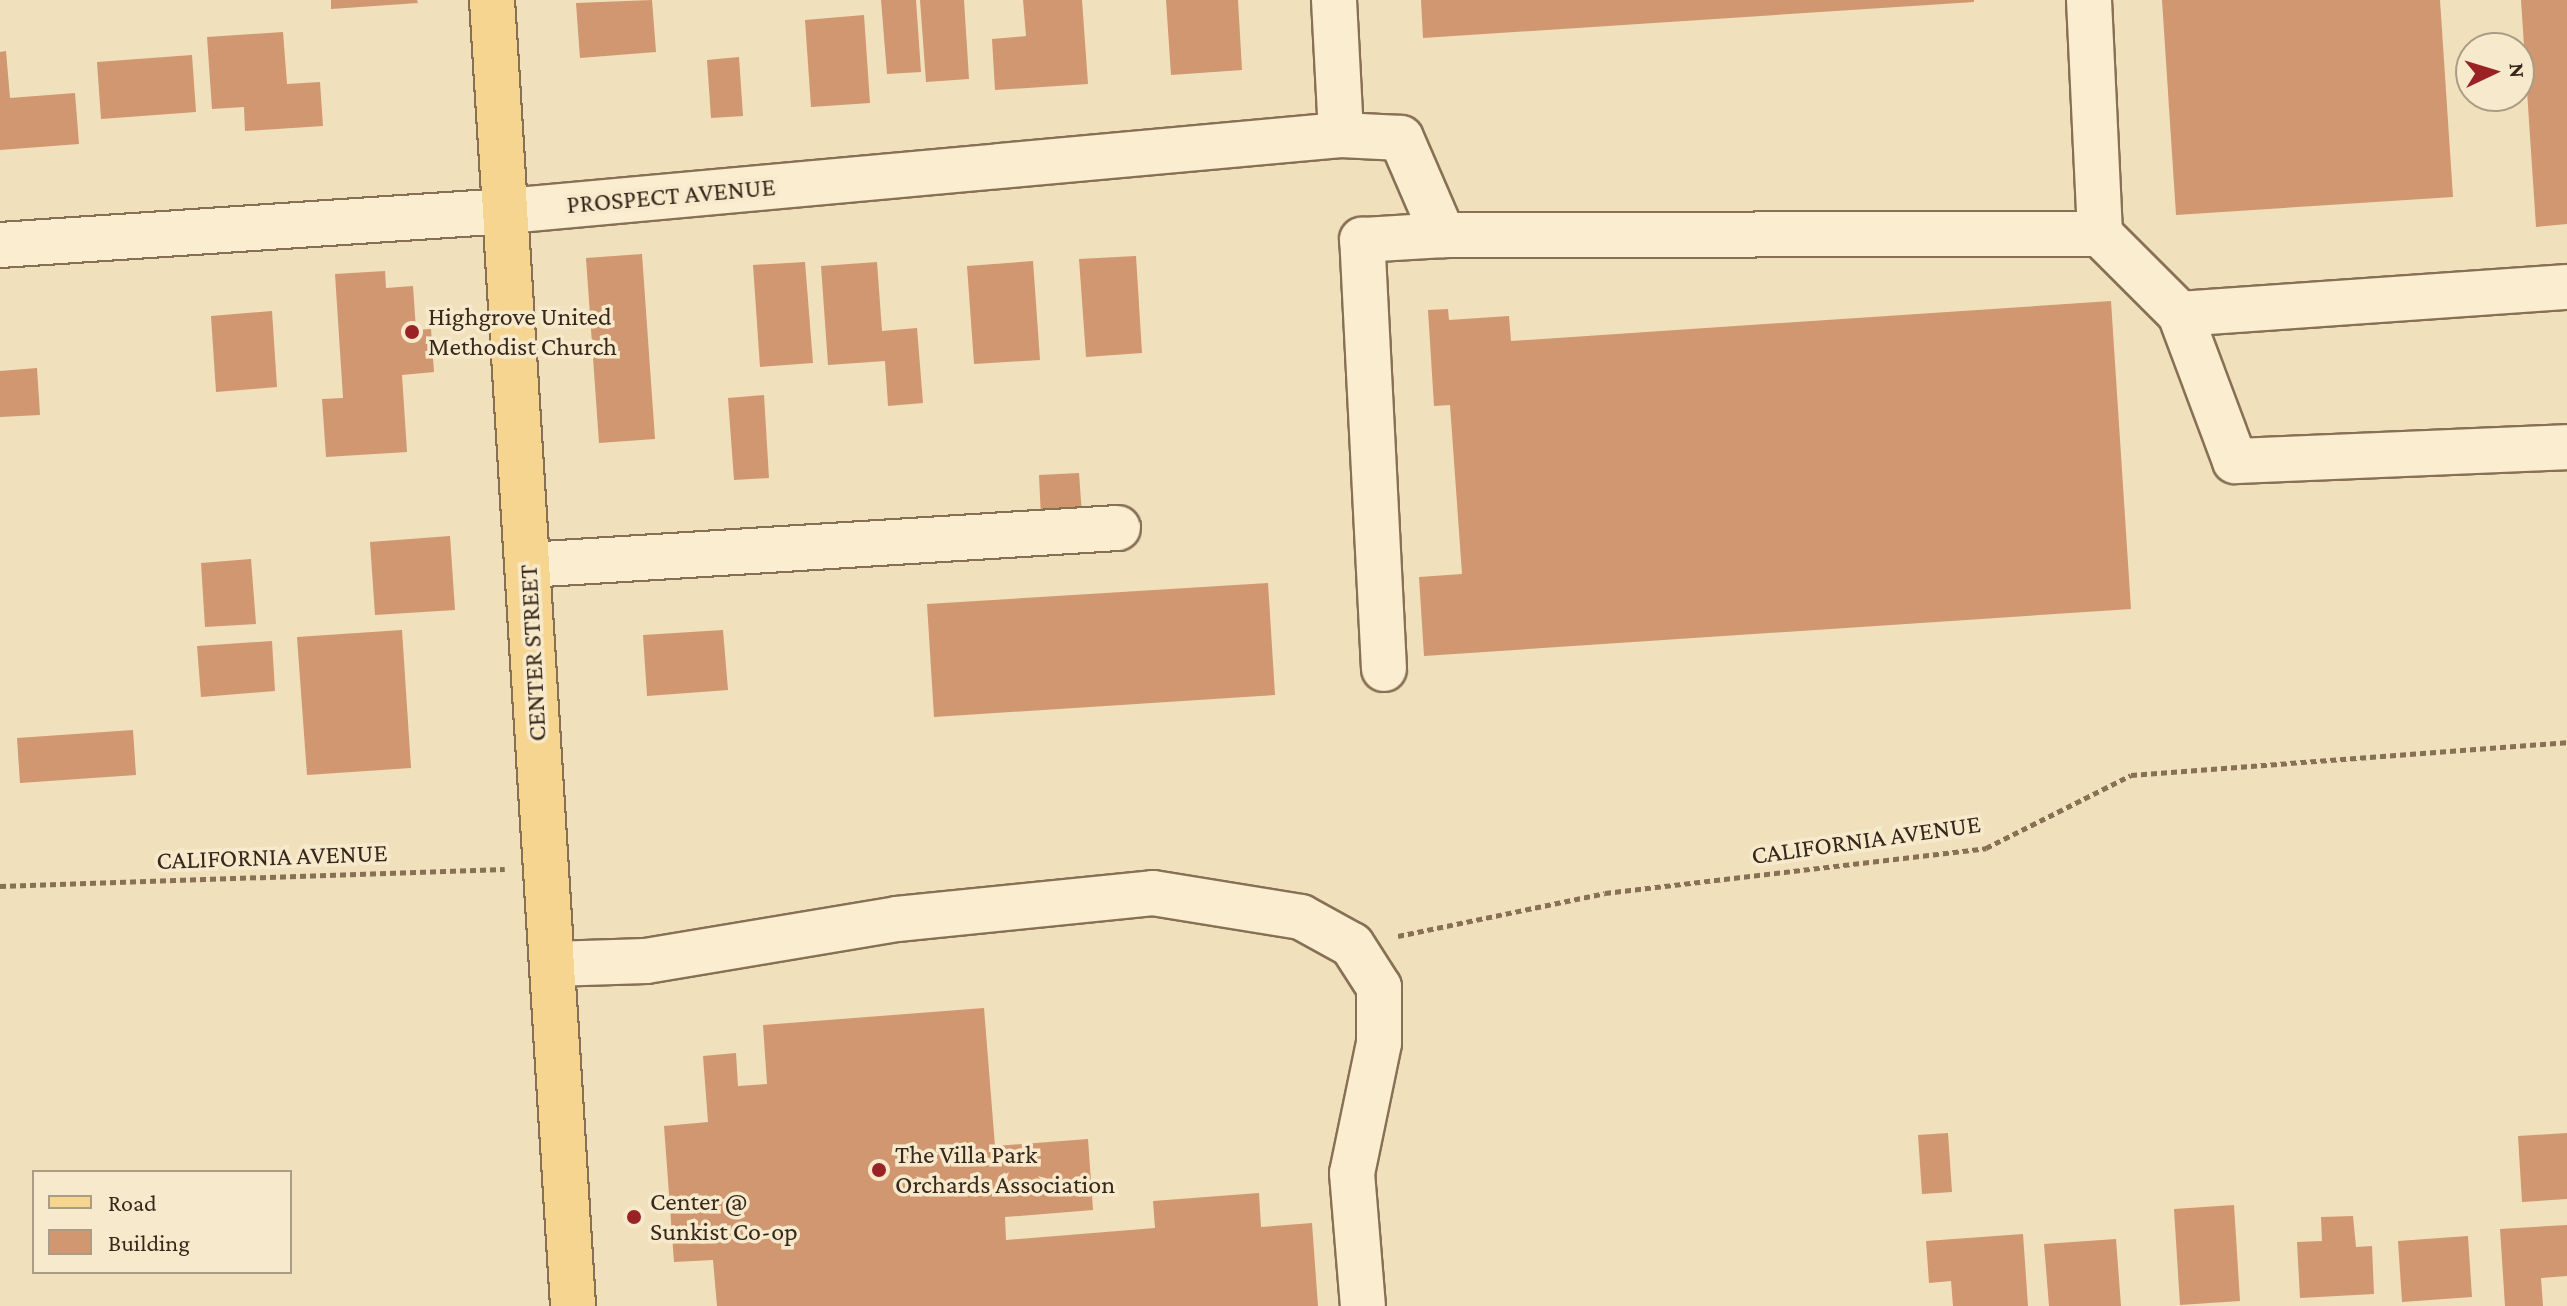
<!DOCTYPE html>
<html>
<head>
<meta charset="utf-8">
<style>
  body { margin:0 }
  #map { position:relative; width:2567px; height:1306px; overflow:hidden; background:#f0e0bc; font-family:"Crimson Pro",serif }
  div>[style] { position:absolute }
  .building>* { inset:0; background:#d09770 }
  .path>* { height:5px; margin-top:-2.5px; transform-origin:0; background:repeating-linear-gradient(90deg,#887055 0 6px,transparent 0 10px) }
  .roads { filter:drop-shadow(2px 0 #887055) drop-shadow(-2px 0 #887055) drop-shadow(0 2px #887055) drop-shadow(0 -2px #887055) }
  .minor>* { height:44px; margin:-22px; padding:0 22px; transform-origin:22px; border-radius:22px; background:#faedd0 }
  .major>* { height:44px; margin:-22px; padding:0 22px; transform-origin:22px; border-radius:22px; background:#f6d591 }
  .dots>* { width:22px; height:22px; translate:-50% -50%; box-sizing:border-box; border:4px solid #f7eacc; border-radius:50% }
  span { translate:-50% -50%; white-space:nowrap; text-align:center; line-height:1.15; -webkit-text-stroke:7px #f7eacc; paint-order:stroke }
  .street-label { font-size:26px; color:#36281b }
  .poi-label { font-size:26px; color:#36281b }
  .left { translate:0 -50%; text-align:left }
  .legend { position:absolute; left:32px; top:1170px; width:260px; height:104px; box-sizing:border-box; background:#f7eacc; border:2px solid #aa9c85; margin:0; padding:10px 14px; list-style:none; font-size:24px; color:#36281b }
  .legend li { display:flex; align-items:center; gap:16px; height:40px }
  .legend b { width:40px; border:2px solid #aa9c85 }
  .north { position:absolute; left:2455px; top:32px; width:80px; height:80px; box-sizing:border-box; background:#f7eacc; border:2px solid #aa9c85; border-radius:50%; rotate:86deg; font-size:22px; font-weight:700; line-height:32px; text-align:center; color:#36281b }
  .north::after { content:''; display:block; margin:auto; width:28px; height:36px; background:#9a2225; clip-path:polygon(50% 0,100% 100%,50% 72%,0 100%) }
</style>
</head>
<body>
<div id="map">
  <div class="building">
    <div style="clip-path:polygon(331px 0,417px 0,418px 3px,331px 9px)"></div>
    <div style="clip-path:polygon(652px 0,656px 52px,580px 58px,576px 3px)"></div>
    <div style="clip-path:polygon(881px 0,916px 0,921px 72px,887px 74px)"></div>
    <div style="clip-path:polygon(920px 0,964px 0,969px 79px,926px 82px)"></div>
    <div style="clip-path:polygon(1023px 0,1082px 0,1088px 84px,995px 90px,992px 39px,1026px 36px)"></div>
    <div style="clip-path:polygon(1166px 0,1238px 0,1242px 70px,1171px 75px)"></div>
    <div style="clip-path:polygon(1421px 0,1974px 0,1974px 2px,1423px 38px)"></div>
    <div style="clip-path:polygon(2162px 0,2440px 0,2453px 197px,2176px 215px)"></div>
    <div style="clip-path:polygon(2521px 0,2567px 0,2567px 224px,2536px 227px)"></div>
    <div style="clip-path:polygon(864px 15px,870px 103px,811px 107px,805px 20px)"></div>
    <div style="clip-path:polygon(283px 32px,287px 84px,320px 82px,323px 126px,245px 131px,244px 107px,212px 109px,207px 37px)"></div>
    <div style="clip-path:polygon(6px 51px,10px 98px,75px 93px,79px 144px,0 150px,0 52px)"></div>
    <div style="clip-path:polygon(192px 55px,196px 112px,101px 119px,97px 62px)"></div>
    <div style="clip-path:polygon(739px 57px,743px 116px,711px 118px,707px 60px)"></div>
    <div style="clip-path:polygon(642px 254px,655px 439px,599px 443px,586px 258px)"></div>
    <div style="clip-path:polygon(1136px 256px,1142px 353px,1086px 357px,1079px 259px)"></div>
    <div style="clip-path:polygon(1033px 261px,1040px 360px,974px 364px,967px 266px)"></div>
    <div style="clip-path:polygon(805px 262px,813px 363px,760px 367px,753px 265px)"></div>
    <div style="clip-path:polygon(877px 262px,882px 331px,917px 328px,923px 403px,888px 406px,885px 361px,828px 365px,821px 266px)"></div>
    <div style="clip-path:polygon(385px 271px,386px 288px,413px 286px,416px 330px,431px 329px,434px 372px,402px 375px,407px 452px,326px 457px,322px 399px,343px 398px,335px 274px)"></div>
    <div style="clip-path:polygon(2111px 301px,2131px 609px,1424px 656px,1419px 577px,1462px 574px,1450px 405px,1434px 406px,1428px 310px,1448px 309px,1449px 320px,1509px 316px,1511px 341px)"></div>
    <div style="clip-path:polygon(272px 311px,277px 387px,216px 392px,211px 316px)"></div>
    <div style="clip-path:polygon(37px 368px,40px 415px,0 417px,0 371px)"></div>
    <div style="clip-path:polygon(764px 395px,769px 478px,734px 480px,728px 398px)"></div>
    <div style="clip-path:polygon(1079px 473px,1082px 515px,1041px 518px,1039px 475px)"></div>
    <div style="clip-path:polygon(450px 536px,455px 610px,375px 615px,370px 542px)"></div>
    <div style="clip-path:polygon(251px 559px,256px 624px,205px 627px,201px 563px)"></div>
    <div style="clip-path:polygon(1268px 583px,1275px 695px,934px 717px,927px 604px)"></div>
    <div style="clip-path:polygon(402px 630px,411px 768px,307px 775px,297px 637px)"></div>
    <div style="clip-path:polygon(723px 630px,728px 690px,647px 696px,643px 635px)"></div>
    <div style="clip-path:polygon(272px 641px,275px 691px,201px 697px,197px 646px)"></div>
    <div style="clip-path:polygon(133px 730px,136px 775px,20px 783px,17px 738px)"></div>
    <div style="clip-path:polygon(984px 1008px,995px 1146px,1088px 1139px,1093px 1210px,1005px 1217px,1006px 1240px,1155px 1228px,1153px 1201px,1259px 1193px,1261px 1227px,1312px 1223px,1318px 1306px,717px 1306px,713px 1260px,674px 1262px,664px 1126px,708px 1122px,703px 1056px,736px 1053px,738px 1086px,767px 1084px,763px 1025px)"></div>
    <div style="clip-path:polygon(1948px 1133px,1952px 1192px,1922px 1194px,1918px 1135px)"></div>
    <div style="clip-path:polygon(2567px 1133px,2567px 1199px,2522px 1202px,2518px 1136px)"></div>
    <div style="clip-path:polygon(2234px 1205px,2240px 1301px,2180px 1305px,2174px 1209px)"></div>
    <div style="clip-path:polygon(2353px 1216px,2356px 1247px,2372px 1246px,2374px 1294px,2300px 1298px,2297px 1242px,2322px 1241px,2321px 1217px)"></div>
    <div style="clip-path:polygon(2567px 1225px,2567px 1276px,2541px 1278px,2543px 1306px,2505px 1306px,2500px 1229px)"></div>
    <div style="clip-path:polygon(2023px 1234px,2028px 1306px,1953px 1306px,1951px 1281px,1929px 1283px,1926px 1241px)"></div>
    <div style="clip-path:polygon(2468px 1236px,2472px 1297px,2402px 1302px,2398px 1241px)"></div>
    <div style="clip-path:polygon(2116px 1239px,2121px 1306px,2049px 1306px,2044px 1244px)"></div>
  </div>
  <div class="path">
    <div style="left:0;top:886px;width:505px;rotate:-1.93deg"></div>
    <div style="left:1398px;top:936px;width:211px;rotate:-11.7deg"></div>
    <div style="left:1605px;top:893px;width:384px;rotate:-6.7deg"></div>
    <div style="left:1986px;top:848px;width:162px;rotate:-26.7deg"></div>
    <div style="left:2131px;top:775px;width:437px;rotate:-4.3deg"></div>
  </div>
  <div class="roads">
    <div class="minor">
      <div style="left:1334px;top:0;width:135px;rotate:87deg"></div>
      <div style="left:2089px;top:0;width:234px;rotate:87.3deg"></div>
      <div style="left:0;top:245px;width:508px;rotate:-3.84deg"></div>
      <div style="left:507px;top:211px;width:837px;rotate:-5.21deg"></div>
      <div style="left:1341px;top:135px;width:60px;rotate:2.9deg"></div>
      <div style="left:1401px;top:138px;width:106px;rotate:66.6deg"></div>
      <div style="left:1443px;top:235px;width:657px;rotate:-0.09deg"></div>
      <div style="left:2100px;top:234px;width:113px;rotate:45deg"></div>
      <div style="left:2180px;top:314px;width:388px;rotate:-4deg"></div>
      <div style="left:2180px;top:314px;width:157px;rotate:69.5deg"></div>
      <div style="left:2235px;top:461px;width:332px;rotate:-2.4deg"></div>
      <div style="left:528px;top:565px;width:591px;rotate:-3.59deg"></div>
      <div style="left:1384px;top:669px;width:430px;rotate:-92.9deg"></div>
      <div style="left:1362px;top:240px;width:81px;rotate:-3.5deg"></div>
      <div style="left:552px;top:964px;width:94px;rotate:-1.8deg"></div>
      <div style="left:646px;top:961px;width:254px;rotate:-9.5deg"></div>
      <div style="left:897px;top:919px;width:257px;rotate:-5.8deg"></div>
      <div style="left:1153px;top:893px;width:150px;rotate:9.2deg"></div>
      <div style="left:1301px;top:917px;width:58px;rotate:28.8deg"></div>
      <div style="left:1352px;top:945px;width:50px;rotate:57.3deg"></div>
      <div style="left:1379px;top:987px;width:56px;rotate:90deg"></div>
      <div style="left:1379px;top:1043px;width:133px;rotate:101.7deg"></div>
      <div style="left:1352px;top:1173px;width:133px;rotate:85.3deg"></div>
    </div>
    <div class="major">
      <div style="left:492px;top:0;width:1309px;rotate:86.45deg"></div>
    </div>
  </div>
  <div class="dots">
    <div style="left:412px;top:332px;background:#9a2225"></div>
    <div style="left:879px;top:1170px;background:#9a2225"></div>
    <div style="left:634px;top:1217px;background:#9a2225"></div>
  </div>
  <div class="street-label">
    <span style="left:671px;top:196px;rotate:-5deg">PROSPECT AVENUE</span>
    <span style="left:533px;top:653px;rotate:-93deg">CENTER STREET</span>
    <span style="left:1866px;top:840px;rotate:-8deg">CALIFORNIA AVENUE</span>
    <span style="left:272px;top:857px;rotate:-2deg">CALIFORNIA AVENUE</span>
  </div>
  <div class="poi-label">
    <span class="left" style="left:428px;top:332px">Highgrove United<br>Methodist Church</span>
    <span class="left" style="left:895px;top:1170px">The Villa Park<br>Orchards Association</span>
    <span class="left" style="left:650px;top:1217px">Center @<br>Sunkist Co-op</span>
  </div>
  <ul class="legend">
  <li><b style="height:10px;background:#f6d591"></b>Road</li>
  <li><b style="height:22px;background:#d09770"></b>Building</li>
  </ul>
  <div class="north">N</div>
</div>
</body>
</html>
